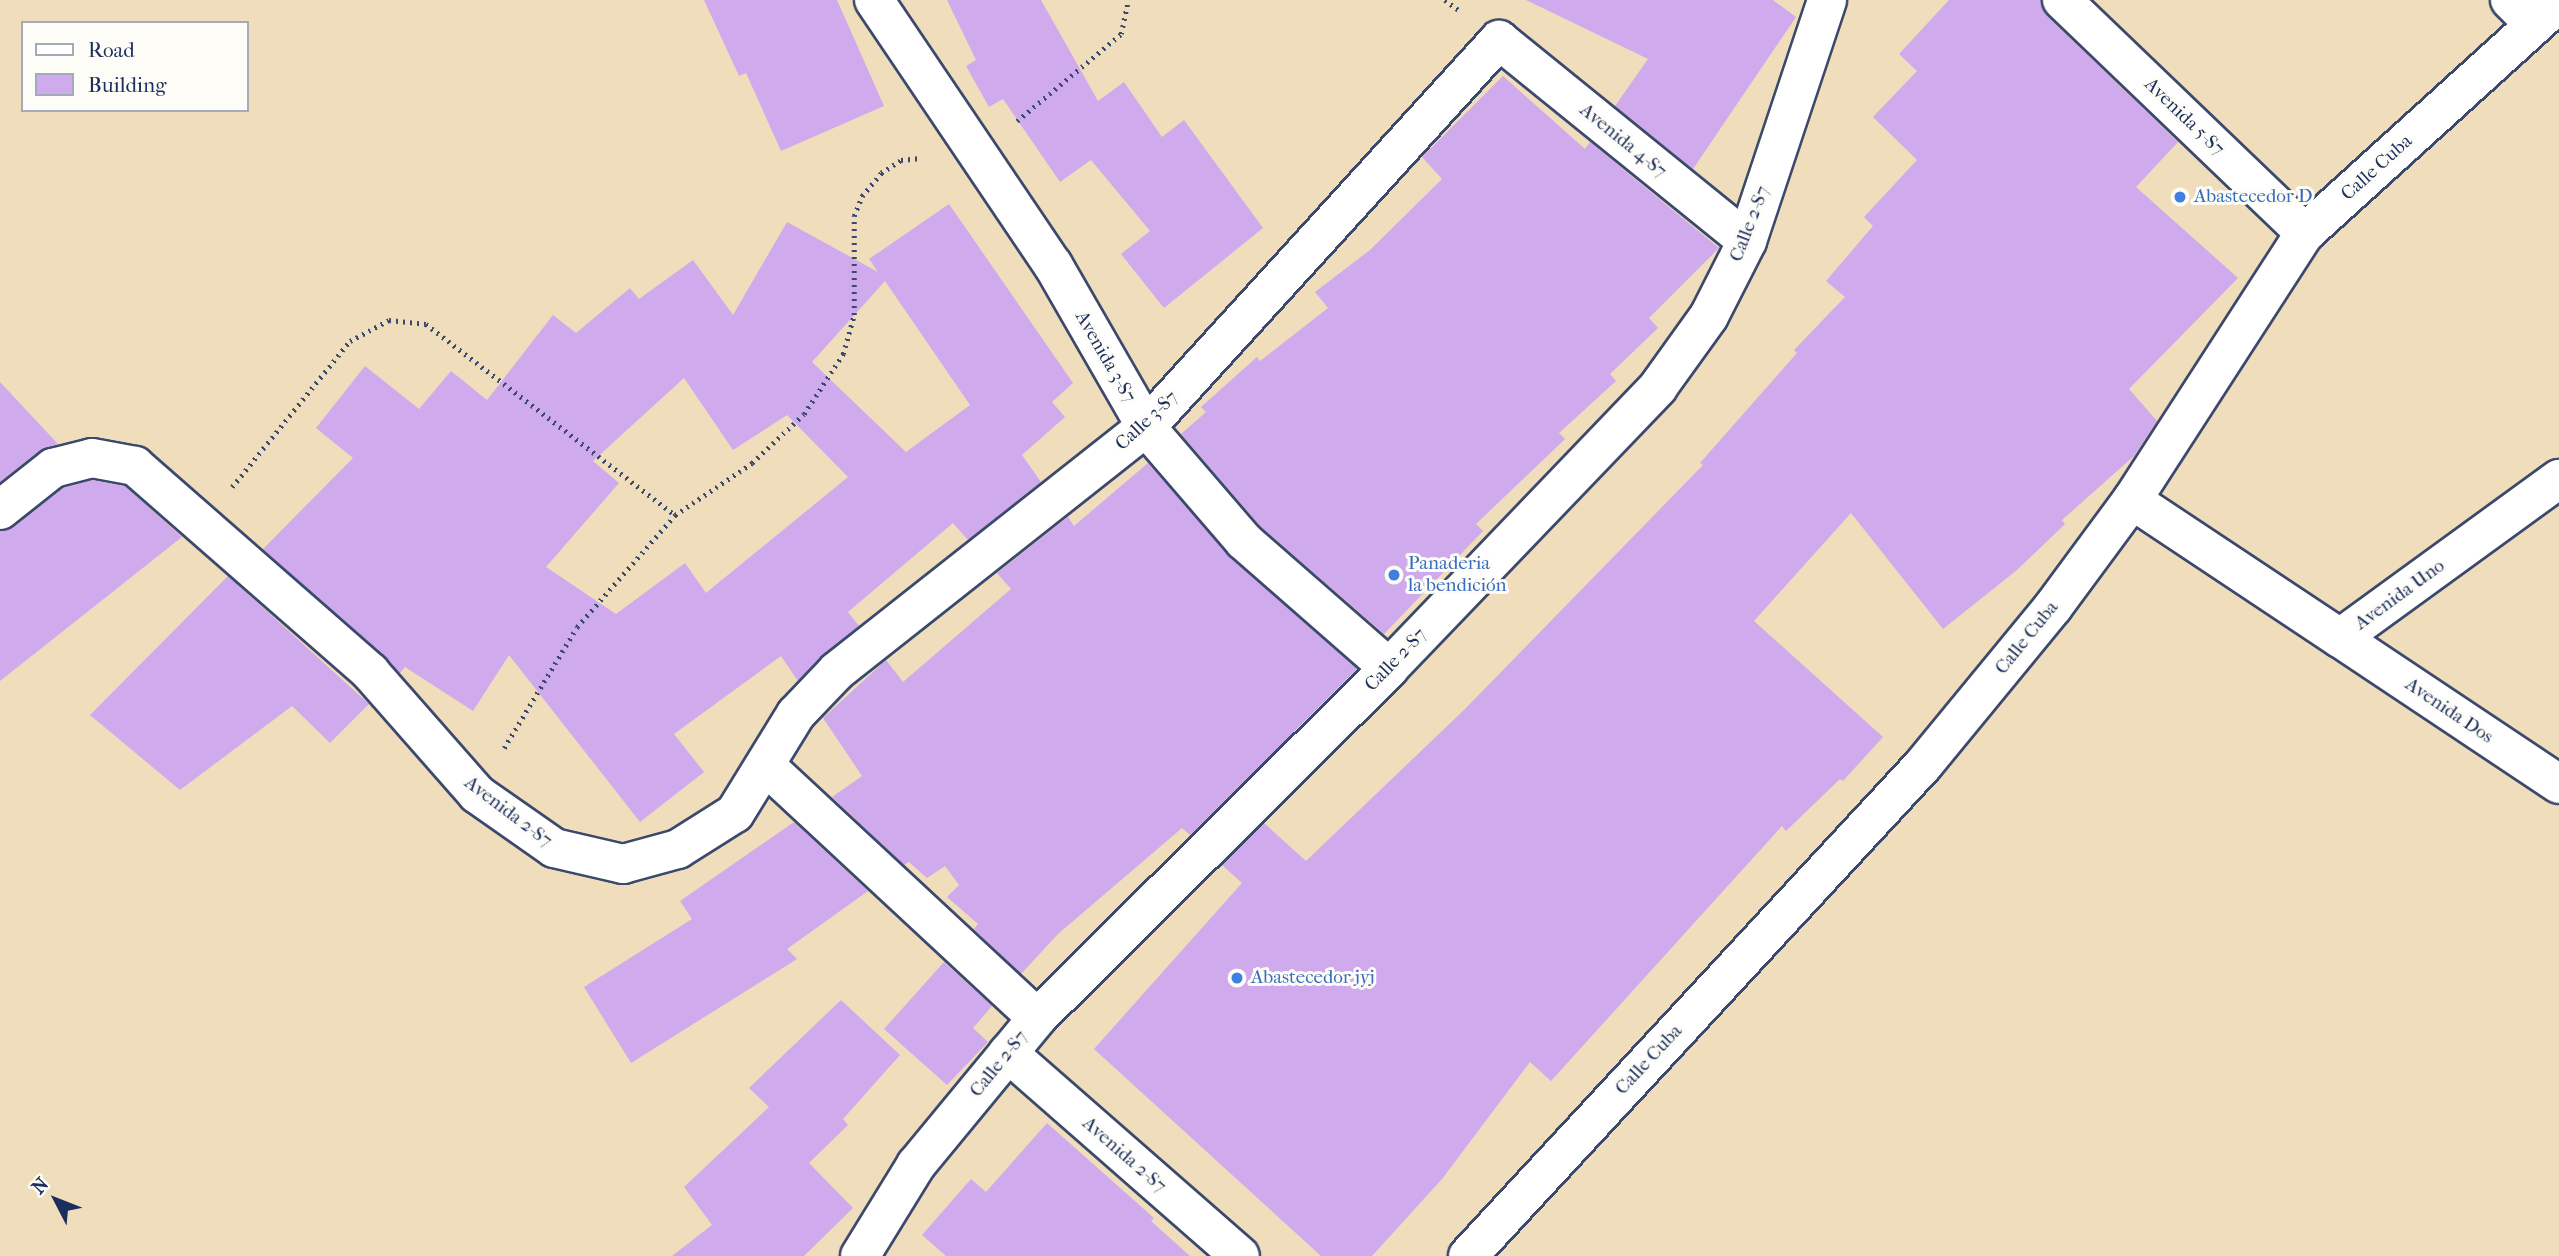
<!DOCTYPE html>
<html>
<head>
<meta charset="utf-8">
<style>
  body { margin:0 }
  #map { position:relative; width:2559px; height:1256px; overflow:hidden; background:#f0ddbc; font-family:"IM FELL French Canon",serif }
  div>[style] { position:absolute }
  .building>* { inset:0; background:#cfaaed }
  .path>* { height:4.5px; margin-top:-2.25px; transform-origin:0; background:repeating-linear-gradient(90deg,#3b496c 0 2px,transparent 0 7px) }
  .roads { filter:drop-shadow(2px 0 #3b496c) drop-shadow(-2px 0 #3b496c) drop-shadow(0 2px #3b496c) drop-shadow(0 -2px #3b496c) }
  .minor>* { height:38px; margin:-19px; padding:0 19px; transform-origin:19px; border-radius:19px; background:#fff }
  .dots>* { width:19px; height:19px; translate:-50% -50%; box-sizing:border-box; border:4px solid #fdfcf7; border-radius:50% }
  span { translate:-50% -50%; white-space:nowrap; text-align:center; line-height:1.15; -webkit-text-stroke:6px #fdfcf7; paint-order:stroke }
  .street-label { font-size:19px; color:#1b2f5e }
  .shop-label { font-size:19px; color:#366cbe }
  .left { translate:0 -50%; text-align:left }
  .legend { position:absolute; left:21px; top:21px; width:228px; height:91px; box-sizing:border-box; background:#fdfcf7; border:2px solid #a3aaba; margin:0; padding:9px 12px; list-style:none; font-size:21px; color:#1b2f5e }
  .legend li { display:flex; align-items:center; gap:14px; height:35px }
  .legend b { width:35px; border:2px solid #a3aaba }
  .north { position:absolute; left:21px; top:1165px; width:70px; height:70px; -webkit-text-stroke:5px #fdfcf7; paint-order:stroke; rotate:312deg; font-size:19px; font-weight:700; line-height:28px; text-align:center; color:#1b2f5e }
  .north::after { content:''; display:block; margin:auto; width:24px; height:32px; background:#1b2f5e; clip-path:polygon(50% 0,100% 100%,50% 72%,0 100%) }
</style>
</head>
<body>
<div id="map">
  <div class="building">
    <div style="clip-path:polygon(704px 0,837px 0,884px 106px,781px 151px,746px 73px,739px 76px)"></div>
    <div style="clip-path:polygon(947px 0,1041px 0,1098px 101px,1124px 82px,1162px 137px,1184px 120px,1263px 228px,1164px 308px,1121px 254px,1150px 231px,1091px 160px,1060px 182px,1003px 99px,989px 107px,966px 66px,976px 60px)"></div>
    <div style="clip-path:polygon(1526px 0,1773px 0,1796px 17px,1693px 169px,1615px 106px,1648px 59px)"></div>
    <div style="clip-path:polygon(1949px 0,2041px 0,2047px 16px,2178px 142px,2136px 187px,2238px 278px,2129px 389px,2157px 421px,2134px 456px,2062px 520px,2065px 524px,2017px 570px,1943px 629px,1851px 513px,1754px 621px,1883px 737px,1843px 781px,1840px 779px,1786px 831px,1782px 826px,1551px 1081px,1530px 1062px,1442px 1179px,1372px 1256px,1321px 1256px,1094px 1049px,1242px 883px,1222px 865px,1264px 823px,1306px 861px,1465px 709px,1703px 465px,1700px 463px,1797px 353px,1794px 350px,1845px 297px,1826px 281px,1873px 226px,1864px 217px,1917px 160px,1873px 117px,1917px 71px,1899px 54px)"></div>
    <div style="clip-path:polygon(1503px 76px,1585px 149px,1590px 142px,1719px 248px,1649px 318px,1658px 328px,1610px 374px,1616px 381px,1559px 433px,1565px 439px,1476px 524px,1483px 531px,1384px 634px,1260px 526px,1181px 434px,1206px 412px,1201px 407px,1257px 357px,1260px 361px,1328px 308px,1315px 292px,1370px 250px,1442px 179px,1422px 157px)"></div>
    <div style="clip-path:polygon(evenodd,949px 204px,1073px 383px,1052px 402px,1065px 417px,1022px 455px,1041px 482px,968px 540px,953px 523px,848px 612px,859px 626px,798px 681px,781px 656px,674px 734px,704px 772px,640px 822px,509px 655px,473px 711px,405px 667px,400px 673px,263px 549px,353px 458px,316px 428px,365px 366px,419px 409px,451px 371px,487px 400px,553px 315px,576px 333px,630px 288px,639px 299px,693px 260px,733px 315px,787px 222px,878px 272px,869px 259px,949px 204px,885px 281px,970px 405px,906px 452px,812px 362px,885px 281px,949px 204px,684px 378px,733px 450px,787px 415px,848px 477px,706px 593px,685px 563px,616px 614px,546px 567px,619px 483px,593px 461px,684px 378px)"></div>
    <div style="clip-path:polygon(0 382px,58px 444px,39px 451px,0 482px)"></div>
    <div style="clip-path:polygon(1148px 463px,1230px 557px,1357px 669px,1190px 835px,1182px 828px,1058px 934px,1021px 974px,974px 929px,978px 924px,947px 897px,959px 885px,945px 866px,927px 878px,909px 862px,904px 865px,832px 797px,862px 776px,823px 718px,886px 660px,903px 682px,1011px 589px,997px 573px,1068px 517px,1074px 526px)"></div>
    <div style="clip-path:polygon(92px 480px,125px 486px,182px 537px,0 681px,0 531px,14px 527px,63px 488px)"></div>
    <div style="clip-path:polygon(228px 576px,369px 704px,330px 743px,292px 706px,180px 790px,90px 715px)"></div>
    <div style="clip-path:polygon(794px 822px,868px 891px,787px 949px,797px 959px,631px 1063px,584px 987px,692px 919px,680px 901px)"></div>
    <div style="clip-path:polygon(944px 962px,992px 1006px,973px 1028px,988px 1042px,947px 1085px,884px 1029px)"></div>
    <div style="clip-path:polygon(841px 1000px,900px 1055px,843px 1119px,848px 1125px,809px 1163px,853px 1208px,804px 1256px,672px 1256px,712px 1225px,684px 1187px,769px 1107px,749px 1088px)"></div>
    <div style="clip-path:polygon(1047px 1123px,1154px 1218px,1151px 1221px,1190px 1256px,946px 1256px,922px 1235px,971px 1179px,986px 1192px)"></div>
  </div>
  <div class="path">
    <div style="left:1445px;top:0;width:17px;rotate:36deg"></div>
    <div style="left:1017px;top:121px;width:136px;rotate:-39.9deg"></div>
    <div style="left:1121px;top:34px;width:35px;rotate:-78deg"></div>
    <div style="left:232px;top:487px;width:188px;rotate:-51.1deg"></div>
    <div style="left:350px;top:341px;width:44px;rotate:-28.3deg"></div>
    <div style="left:389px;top:320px;width:37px;rotate:6deg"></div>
    <div style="left:426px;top:324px;width:314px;rotate:37.5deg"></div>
    <div style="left:504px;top:748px;width:141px;rotate:-58.9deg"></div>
    <div style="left:577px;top:627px;width:149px;rotate:-48.8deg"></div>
    <div style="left:675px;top:515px;width:93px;rotate:-34deg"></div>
    <div style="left:752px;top:463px;width:71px;rotate:-43.3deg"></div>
    <div style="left:804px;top:414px;width:72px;rotate:-57deg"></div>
    <div style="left:843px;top:354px;width:41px;rotate:-74.2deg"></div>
    <div style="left:854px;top:315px;width:99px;rotate:-90deg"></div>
    <div style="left:854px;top:216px;width:22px;rotate:-68deg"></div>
    <div style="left:862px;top:196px;width:30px;rotate:-50deg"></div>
    <div style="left:881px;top:173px;width:24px;rotate:-33deg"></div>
    <div style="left:901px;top:160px;width:20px;rotate:-6deg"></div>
  </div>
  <div class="roads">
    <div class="minor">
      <div style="left:874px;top:0;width:320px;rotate:56deg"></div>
      <div style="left:1053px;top:265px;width:187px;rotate:60.1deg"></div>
      <div style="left:1146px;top:427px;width:150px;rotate:49.3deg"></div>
      <div style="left:1244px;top:541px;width:193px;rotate:41.2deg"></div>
      <div style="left:2062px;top:0;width:337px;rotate:43.8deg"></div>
      <div style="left:2510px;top:0;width:35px;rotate:45deg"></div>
      <div style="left:2132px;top:500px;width:250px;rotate:33.6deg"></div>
      <div style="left:2340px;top:638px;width:271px;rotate:-36deg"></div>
      <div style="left:0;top:510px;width:68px;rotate:-38.4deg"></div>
      <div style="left:53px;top:468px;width:40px;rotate:-14.4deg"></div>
      <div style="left:92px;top:458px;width:44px;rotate:10.5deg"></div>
      <div style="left:135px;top:466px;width:313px;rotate:41.2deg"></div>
      <div style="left:370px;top:672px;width:162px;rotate:48.7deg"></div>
      <div style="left:477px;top:794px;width:94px;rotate:35deg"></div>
      <div style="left:554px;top:848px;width:71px;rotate:13.1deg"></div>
      <div style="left:623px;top:864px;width:57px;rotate:-15.3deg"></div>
      <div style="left:678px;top:849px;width:67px;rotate:-32.3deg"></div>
      <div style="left:735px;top:813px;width:116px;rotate:-58.4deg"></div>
      <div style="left:796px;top:714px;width:59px;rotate:-46.4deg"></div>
      <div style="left:837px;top:671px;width:394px;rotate:-38.3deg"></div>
      <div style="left:1146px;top:427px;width:524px;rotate:-47.63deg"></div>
      <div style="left:1499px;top:40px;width:319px;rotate:39deg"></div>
      <div style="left:2340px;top:638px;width:263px;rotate:33.7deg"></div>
      <div style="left:766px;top:766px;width:370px;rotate:42.9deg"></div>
      <div style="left:1008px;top:1053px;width:308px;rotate:41.2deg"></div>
      <div style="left:860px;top:1256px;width:107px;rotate:-58.4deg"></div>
      <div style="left:916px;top:1165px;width:190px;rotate:-50.5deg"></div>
      <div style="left:1037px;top:1018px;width:496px;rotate:-44.8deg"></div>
      <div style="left:1389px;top:668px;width:389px;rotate:-46.2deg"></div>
      <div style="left:1658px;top:387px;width:87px;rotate:-54.3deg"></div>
      <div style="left:1709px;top:316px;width:84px;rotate:-63.1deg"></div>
      <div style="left:1747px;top:241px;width:254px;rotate:-71.6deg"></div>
      <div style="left:1468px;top:1256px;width:671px;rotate:-47.17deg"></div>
      <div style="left:1924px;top:764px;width:203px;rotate:-50.6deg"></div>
      <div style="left:2053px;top:607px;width:133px;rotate:-53.6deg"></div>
      <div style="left:2132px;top:500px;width:318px;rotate:-57.1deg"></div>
      <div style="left:2305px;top:233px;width:343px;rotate:-42.2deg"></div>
    </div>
  </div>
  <div class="dots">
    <div style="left:2180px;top:197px;background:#3f7fe0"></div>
    <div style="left:1394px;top:575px;background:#3f7fe0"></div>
    <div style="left:1237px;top:978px;background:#3f7fe0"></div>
  </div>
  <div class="street-label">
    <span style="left:2184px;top:117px;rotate:44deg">Avenida 5-S7</span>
    <span style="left:1623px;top:141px;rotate:39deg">Avenida 4-S7</span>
    <span style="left:2377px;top:168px;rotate:-42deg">Calle Cuba</span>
    <span style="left:1750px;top:224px;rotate:-69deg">Calle 2-S7</span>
    <span style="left:1105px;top:357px;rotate:60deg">Avenida 3-S7</span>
    <span style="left:1147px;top:421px;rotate:-43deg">Calle 3-S7</span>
    <span style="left:2400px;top:595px;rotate:-36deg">Avenida Uno</span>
    <span style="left:2027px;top:638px;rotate:-51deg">Calle Cuba</span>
    <span style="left:1396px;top:660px;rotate:-46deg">Calle 2-S7</span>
    <span style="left:2449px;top:711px;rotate:34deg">Avenida Dos</span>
    <span style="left:508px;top:812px;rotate:37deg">Avenida 2-S7</span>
    <span style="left:1649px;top:1060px;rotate:-47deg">Calle Cuba</span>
    <span style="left:999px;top:1064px;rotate:-51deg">Calle 2-S7</span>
    <span style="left:1124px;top:1155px;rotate:41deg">Avenida 2-S7</span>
  </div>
  <div class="shop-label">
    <span class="left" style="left:2194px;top:197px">Abastecedor D</span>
    <span class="left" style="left:1408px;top:575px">Panaderia<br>la bendición</span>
    <span class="left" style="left:1251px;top:978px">Abastecedor jyj</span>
  </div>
  <ul class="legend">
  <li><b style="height:9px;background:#fff"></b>Road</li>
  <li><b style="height:19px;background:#cfaaed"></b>Building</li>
  </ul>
  <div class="north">N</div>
</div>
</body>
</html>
